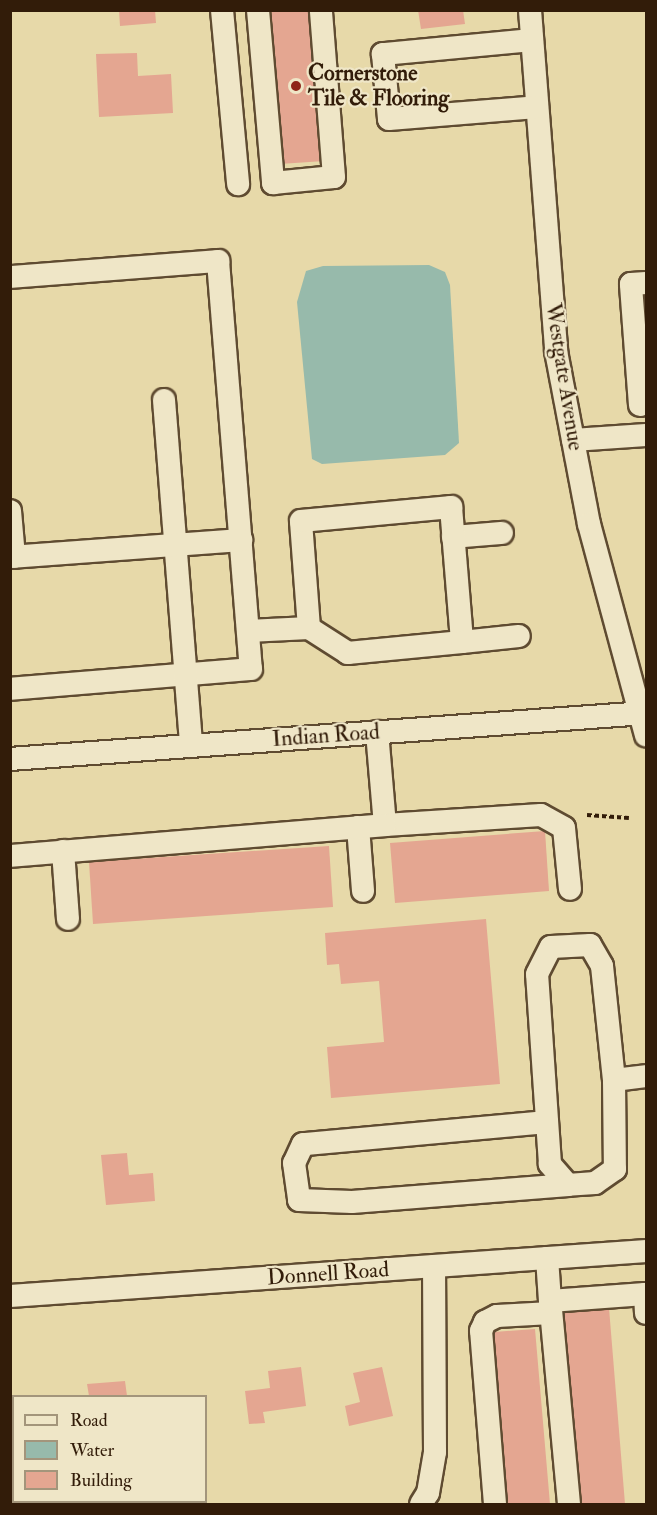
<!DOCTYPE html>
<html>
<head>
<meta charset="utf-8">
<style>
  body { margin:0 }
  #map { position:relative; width:657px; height:1515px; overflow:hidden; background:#e7d9a9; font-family:"IM FELL Double Pica",serif }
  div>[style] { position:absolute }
  .water>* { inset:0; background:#97baab }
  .building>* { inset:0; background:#e4a691 }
  .path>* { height:4px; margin-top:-2px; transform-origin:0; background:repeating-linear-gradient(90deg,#321c09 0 4.5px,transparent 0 7.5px) }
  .roads { filter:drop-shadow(2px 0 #5f4b31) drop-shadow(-2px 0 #5f4b31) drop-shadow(0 2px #5f4b31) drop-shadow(0 -2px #5f4b31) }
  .minor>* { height:22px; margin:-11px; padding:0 11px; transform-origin:11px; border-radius:11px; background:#efe6c7 }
  .dots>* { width:16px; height:16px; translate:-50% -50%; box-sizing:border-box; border:3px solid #efe6c7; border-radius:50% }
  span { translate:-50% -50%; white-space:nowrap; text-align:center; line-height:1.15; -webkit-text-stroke:4.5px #efe6c7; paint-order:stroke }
  .poi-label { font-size:22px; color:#321c09; font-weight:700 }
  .left { translate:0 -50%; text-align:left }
  .street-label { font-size:22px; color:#321c09 }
  .frame { position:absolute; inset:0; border:12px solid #321c09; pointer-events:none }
  .legend { position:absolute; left:12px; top:1395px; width:195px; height:108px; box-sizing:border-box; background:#efe6c7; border:2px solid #a3957b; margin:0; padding:8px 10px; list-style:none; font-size:18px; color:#321c09 }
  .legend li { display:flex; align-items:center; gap:12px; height:30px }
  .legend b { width:30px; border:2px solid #a3957b }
</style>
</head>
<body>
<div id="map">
  <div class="water">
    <div style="clip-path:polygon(429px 265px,445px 272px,450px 285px,459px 443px,445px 455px,322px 464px,312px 459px,297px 302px,306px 271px,323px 266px)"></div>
  </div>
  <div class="building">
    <div style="clip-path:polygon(119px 10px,155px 10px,156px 23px,120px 26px)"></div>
    <div style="clip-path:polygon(267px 10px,312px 10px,324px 161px,280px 164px)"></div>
    <div style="clip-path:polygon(418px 10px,463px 10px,465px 24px,421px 29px)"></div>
    <div style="clip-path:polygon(137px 53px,138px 76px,171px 74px,173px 113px,99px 117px,96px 54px)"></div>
    <div style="clip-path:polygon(545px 831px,549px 891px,395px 903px,390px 843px)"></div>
    <div style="clip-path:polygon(329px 846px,333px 907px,93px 924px,89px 862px)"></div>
    <div style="clip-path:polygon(486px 919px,500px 1084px,331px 1098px,327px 1047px,384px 1042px,379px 981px,341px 984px,339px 964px,327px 965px,325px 933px)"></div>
    <div style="clip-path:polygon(127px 1153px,129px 1175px,153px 1173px,155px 1201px,106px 1205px,101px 1155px)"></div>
    <div style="clip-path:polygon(609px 1308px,625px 1504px,581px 1504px,564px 1312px)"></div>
    <div style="clip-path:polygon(535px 1329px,550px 1504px,508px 1504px,494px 1332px)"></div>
    <div style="clip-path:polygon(301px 1367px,306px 1406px,263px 1412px,265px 1423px,249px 1424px,245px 1391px,270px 1388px,268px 1371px)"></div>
    <div style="clip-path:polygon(382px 1367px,393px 1416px,349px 1426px,345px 1406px,360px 1402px,353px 1373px)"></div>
    <div style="clip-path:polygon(125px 1381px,127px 1396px,89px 1396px,87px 1384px)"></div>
  </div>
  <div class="path">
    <div style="left:587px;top:815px;width:42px;rotate:4.1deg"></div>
  </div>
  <div class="roads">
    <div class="minor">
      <div style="left:222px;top:10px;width:175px;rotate:84.7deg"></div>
      <div style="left:258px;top:10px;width:174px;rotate:85deg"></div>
      <div style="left:273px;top:183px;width:61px;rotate:-5.6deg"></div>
      <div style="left:334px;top:177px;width:168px;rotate:-94.5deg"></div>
      <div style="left:530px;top:10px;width:342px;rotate:85.6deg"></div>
      <div style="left:556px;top:351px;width:176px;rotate:79.2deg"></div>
      <div style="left:589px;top:524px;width:219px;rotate:74.9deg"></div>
      <div style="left:532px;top:40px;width:150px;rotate:174.6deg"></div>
      <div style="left:383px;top:54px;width:65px;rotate:84.7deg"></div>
      <div style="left:389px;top:119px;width:148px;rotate:-4.6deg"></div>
      <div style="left:10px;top:277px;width:209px;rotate:-4.4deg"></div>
      <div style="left:218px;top:261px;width:409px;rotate:85.4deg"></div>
      <div style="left:251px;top:669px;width:242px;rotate:175.3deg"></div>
      <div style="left:164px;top:400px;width:347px;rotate:85.5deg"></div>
      <div style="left:640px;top:405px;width:121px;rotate:-94.3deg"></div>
      <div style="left:631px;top:284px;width:15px;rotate:-4deg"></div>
      <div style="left:573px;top:440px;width:73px;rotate:-3.9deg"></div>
      <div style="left:10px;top:511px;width:46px;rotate:85deg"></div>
      <div style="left:453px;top:537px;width:49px;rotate:-4.7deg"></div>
      <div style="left:10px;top:557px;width:232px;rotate:-4.2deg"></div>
      <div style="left:248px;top:631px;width:61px;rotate:-2.8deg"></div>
      <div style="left:309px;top:628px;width:107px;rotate:-94.3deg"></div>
      <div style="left:301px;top:521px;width:151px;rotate:-5.3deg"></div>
      <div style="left:451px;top:507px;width:135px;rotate:85.3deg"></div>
      <div style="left:462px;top:642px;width:115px;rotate:174.5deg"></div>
      <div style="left:348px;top:653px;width:46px;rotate:-147.3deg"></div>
      <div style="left:462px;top:642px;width:57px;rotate:-6deg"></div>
      <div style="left:377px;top:732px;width:93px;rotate:85.1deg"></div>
      <div style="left:385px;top:825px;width:156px;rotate:-3.7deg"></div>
      <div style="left:541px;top:815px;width:26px;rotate:29deg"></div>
      <div style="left:564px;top:828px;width:61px;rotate:84.4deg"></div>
      <div style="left:10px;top:759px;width:638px;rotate:-4.14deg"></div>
      <div style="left:358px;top:827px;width:64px;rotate:85.5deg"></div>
      <div style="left:63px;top:851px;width:68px;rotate:85.8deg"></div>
      <div style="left:10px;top:856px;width:376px;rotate:-4.7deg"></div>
      <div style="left:590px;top:945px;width:24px;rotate:60deg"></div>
      <div style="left:602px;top:966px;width:115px;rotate:84deg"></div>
      <div style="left:614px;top:1080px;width:89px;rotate:89.4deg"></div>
      <div style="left:615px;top:1169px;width:24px;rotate:145deg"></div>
      <div style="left:595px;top:1183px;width:27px;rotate:176deg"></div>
      <div style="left:568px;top:1185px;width:28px;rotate:-131deg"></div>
      <div style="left:550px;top:1164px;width:190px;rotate:-93.9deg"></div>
      <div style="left:537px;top:974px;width:30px;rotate:-63deg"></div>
      <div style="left:551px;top:947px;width:39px;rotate:-3deg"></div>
      <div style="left:614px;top:1080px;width:32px;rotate:-7deg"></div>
      <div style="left:547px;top:1122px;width:245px;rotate:174.8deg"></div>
      <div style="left:303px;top:1144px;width:21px;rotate:115deg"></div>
      <div style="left:294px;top:1163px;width:37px;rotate:82deg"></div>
      <div style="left:299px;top:1200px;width:53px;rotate:2.2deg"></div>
      <div style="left:352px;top:1202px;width:217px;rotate:-4.5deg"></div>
      <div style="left:547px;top:1258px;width:43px;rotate:86deg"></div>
      <div style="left:10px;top:1296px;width:638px;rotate:-4.05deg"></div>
      <div style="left:421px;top:1504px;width:13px;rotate:-58deg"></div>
      <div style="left:428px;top:1493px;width:42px;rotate:-80.3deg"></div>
      <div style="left:435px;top:1452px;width:186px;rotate:-90.3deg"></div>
      <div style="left:495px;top:1504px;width:174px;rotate:-94.6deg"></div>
      <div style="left:481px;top:1331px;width:10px;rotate:-66deg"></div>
      <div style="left:485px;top:1322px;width:13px;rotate:-27deg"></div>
      <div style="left:497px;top:1316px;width:54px;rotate:-3.2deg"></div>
      <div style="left:569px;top:1504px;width:204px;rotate:-95.3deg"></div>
      <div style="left:550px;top:1301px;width:95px;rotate:-4.2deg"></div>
      <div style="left:645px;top:1294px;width:19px;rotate:87deg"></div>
    </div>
  </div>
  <div class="dots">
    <div style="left:296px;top:86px;background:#8f2418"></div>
  </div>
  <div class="poi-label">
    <span class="left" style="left:308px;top:86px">Cornerstone<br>Tile &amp; Flooring</span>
  </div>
  <div class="street-label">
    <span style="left:564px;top:377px;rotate:81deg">Westgate Avenue</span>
    <span style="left:326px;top:736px;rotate:-4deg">Indian Road</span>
    <span style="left:328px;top:1274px;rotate:-4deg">Donnell Road</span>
  </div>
  <div class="frame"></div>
  <ul class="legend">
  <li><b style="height:8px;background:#efe6c7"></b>Road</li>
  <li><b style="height:16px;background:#97baab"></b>Water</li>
  <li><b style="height:16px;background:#e4a691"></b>Building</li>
  </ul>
</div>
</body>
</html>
